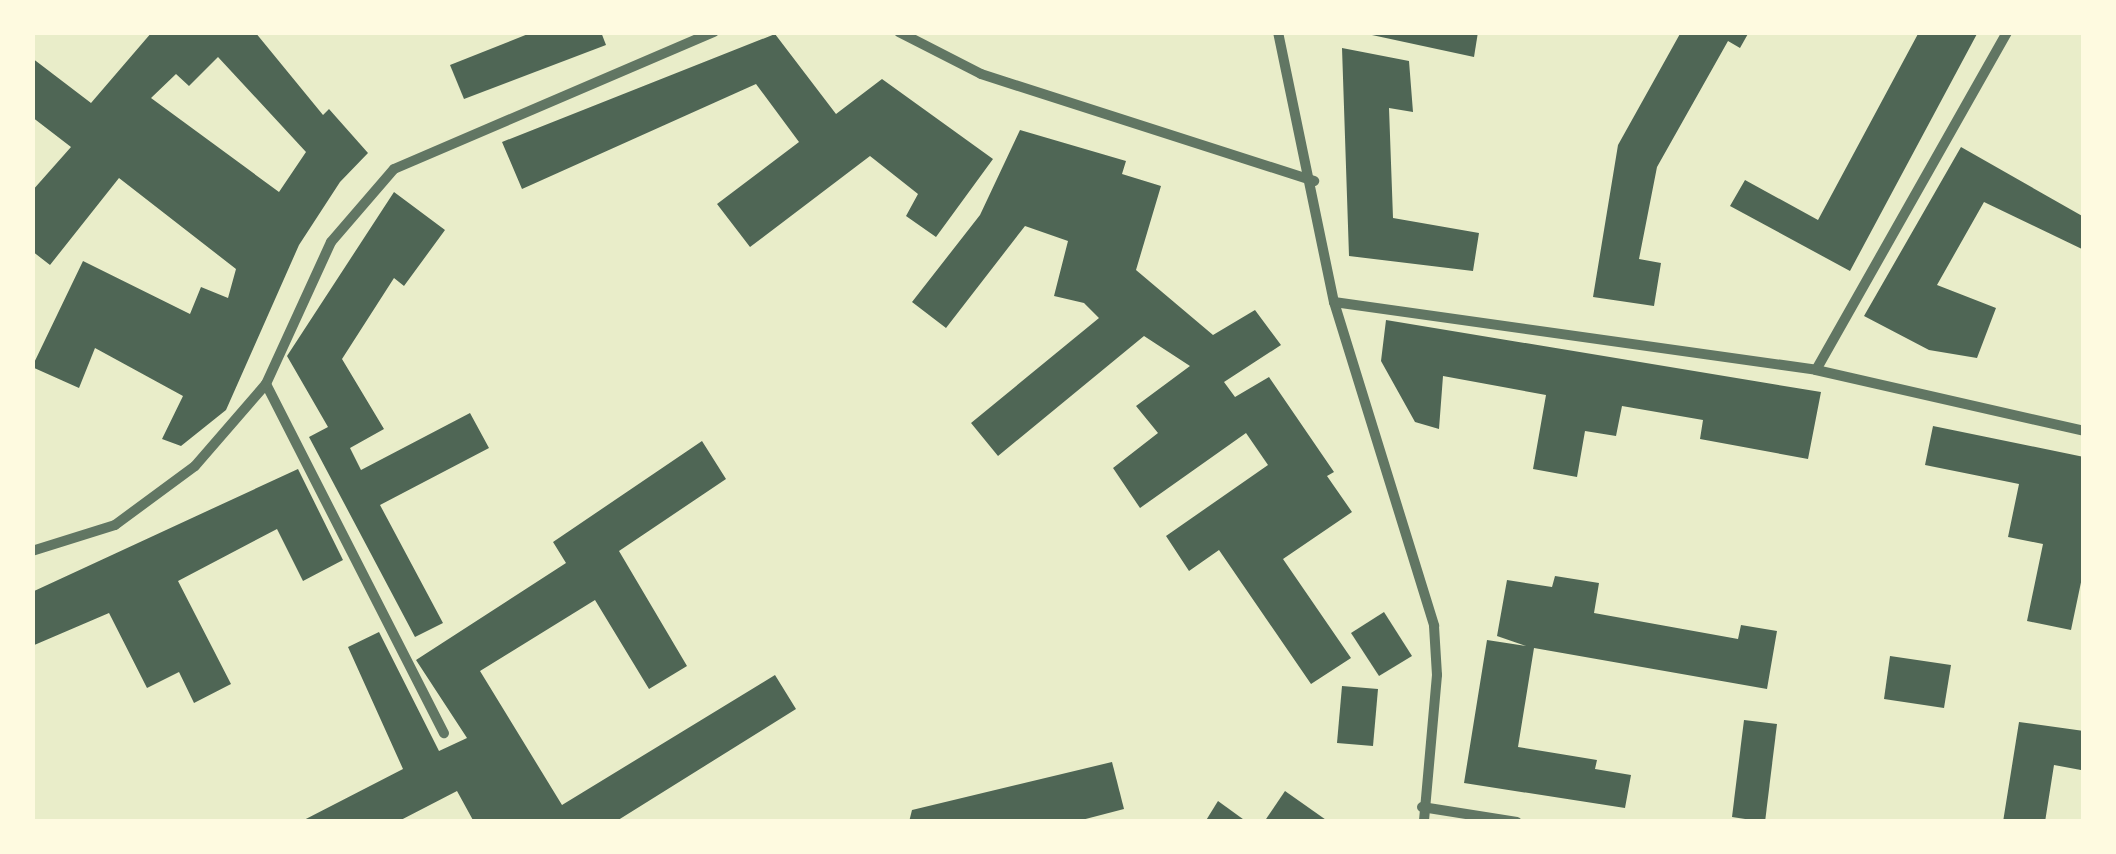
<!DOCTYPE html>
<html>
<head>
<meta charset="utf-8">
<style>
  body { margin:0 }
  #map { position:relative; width:2116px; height:854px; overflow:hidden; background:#e9edc9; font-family:"Sofia Sans Condensed",sans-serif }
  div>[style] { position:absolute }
  .building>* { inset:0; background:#4f6655 }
  .minor>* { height:10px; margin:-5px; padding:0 5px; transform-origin:5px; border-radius:5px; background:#617663 }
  span { translate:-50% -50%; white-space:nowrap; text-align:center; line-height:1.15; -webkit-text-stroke:10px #fefae0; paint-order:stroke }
  .frame { position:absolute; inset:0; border:35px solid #fefae0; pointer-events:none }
</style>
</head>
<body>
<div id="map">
  <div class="building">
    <div style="clip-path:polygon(evenodd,152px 32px,255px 32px,323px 115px,329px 109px,368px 153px,340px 182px,299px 245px,226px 410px,181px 446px,162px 439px,183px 396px,95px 348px,79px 388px,32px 367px,83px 261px,190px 314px,201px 287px,228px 298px,236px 269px,119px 178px,50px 265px,32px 251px,32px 191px,71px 147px,32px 117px,32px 58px,91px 103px,152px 32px,218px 57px,306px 152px,279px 192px,151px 98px,176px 74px,189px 86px,218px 57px)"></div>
    <div style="clip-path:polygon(533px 32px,601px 32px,606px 45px,464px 99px,450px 65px)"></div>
    <div style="clip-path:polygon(1358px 32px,1478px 32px,1474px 57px)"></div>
    <div style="clip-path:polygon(1681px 32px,1749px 32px,1740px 48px,1728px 41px,1657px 167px,1639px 259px,1661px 263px,1654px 306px,1593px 297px,1618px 145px)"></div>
    <div style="clip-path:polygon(1919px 32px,1978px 32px,1850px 271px,1730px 206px,1745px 180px,1818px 220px)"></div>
    <div style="clip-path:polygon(775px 34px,836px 114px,882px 79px,993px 159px,936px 237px,906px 216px,918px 194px,870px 156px,750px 247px,717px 204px,799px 142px,756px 84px,522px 189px,502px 142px)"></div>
    <div style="clip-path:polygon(1342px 48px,1409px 61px,1413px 112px,1389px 108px,1393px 218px,1479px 233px,1473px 271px,1349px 256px)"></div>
    <div style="clip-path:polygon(1020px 130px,1126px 161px,1122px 174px,1161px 186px,1136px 270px,1213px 335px,1255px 310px,1281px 345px,1224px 382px,1235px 397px,1269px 377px,1334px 472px,1327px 476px,1352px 512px,1283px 559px,1351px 658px,1311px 684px,1219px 550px,1189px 571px,1166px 536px,1268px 465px,1246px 433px,1140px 508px,1113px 468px,1158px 433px,1136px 406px,1190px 366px,1144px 336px,998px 456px,971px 423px,1099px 318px,1084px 303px,1054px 296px,1068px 241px,1025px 226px,946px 328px,912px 302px,980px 215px)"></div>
    <div style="clip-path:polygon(1961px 147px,2084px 217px,2084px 250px,1984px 202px,1937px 285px,1996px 308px,1977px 358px,1929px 350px,1864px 316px)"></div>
    <div style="clip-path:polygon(394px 192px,445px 230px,404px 286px,394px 278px,342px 359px,384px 429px,350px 448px,361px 470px,470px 413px,489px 448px,380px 505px,443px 623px,415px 637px,309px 437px,328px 427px,287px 356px)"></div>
    <div style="clip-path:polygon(1386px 320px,1821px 392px,1808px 459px,1700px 439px,1703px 420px,1622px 406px,1616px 436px,1585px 431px,1577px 477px,1533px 469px,1546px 395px,1443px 376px,1439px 429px,1415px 422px,1381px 361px)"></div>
    <div style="clip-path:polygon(1933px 426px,2084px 457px,2084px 568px,2071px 630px,2027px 621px,2043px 544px,2008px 537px,2019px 484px,1925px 465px)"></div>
    <div style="clip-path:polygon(702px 441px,726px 479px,619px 551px,687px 666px,649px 689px,595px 600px,480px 671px,562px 805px,775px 675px,796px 709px,615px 822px,474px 822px,457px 791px,397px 822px,300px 822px,403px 769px,348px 647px,379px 632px,439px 751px,467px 738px,416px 660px,566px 563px,553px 542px)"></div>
    <div style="clip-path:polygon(298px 469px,343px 560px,303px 581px,277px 529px,178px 581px,231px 684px,194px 703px,179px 672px,147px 688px,109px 613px,32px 646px,32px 592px)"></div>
    <div style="clip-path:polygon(1555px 576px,1599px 583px,1594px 613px,1738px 639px,1741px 625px,1777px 631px,1767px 689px,1534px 648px,1518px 747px,1597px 760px,1595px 769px,1631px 775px,1625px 808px,1464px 783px,1487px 640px,1526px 646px,1497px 636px,1507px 580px,1552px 587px)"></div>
    <div style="clip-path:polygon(1384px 612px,1412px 656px,1379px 676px,1351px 633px)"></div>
    <div style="clip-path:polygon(1890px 656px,1951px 665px,1944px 708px,1884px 699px)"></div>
    <div style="clip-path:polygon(1342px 686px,1378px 689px,1373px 746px,1337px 743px)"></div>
    <div style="clip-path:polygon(1744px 720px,1777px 724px,1765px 822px,1732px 817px)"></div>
    <div style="clip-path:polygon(2019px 722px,2084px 731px,2081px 770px,2054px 765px,2045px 822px,2003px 822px)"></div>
    <div style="clip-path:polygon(1112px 762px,1124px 809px,1074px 822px,909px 822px,912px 810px)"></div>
    <div style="clip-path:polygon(1285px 791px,1329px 822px,1264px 822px)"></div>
    <div style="clip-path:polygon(1218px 801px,1247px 822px,1205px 822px)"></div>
  </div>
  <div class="minor">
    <div style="left:899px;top:32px;width:92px;rotate:27.1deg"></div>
    <div style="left:981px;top:74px;width:350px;rotate:17.8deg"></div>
    <div style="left:1278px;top:32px;width:276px;rotate:78.3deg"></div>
    <div style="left:1334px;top:302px;width:339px;rotate:72.8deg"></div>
    <div style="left:1434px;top:626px;width:49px;rotate:86.5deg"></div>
    <div style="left:1437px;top:675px;width:148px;rotate:95.1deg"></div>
    <div style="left:1334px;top:302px;width:487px;rotate:8deg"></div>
    <div style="left:1816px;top:370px;width:275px;rotate:12.8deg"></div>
    <div style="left:1816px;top:370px;width:388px;rotate:-60.5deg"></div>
    <div style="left:266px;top:384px;width:392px;rotate:63deg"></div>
    <div style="left:32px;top:551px;width:87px;rotate:-17.4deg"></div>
    <div style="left:115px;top:525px;width:99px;rotate:-36.4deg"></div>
    <div style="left:195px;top:466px;width:108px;rotate:-49.1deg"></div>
    <div style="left:266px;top:384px;width:156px;rotate:-65.4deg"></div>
    <div style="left:331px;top:242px;width:96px;rotate:-49.2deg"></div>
    <div style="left:394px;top:169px;width:348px;rotate:-23.2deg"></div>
    <div style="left:1422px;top:807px;width:96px;rotate:9deg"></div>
  </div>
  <div class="frame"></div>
</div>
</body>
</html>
